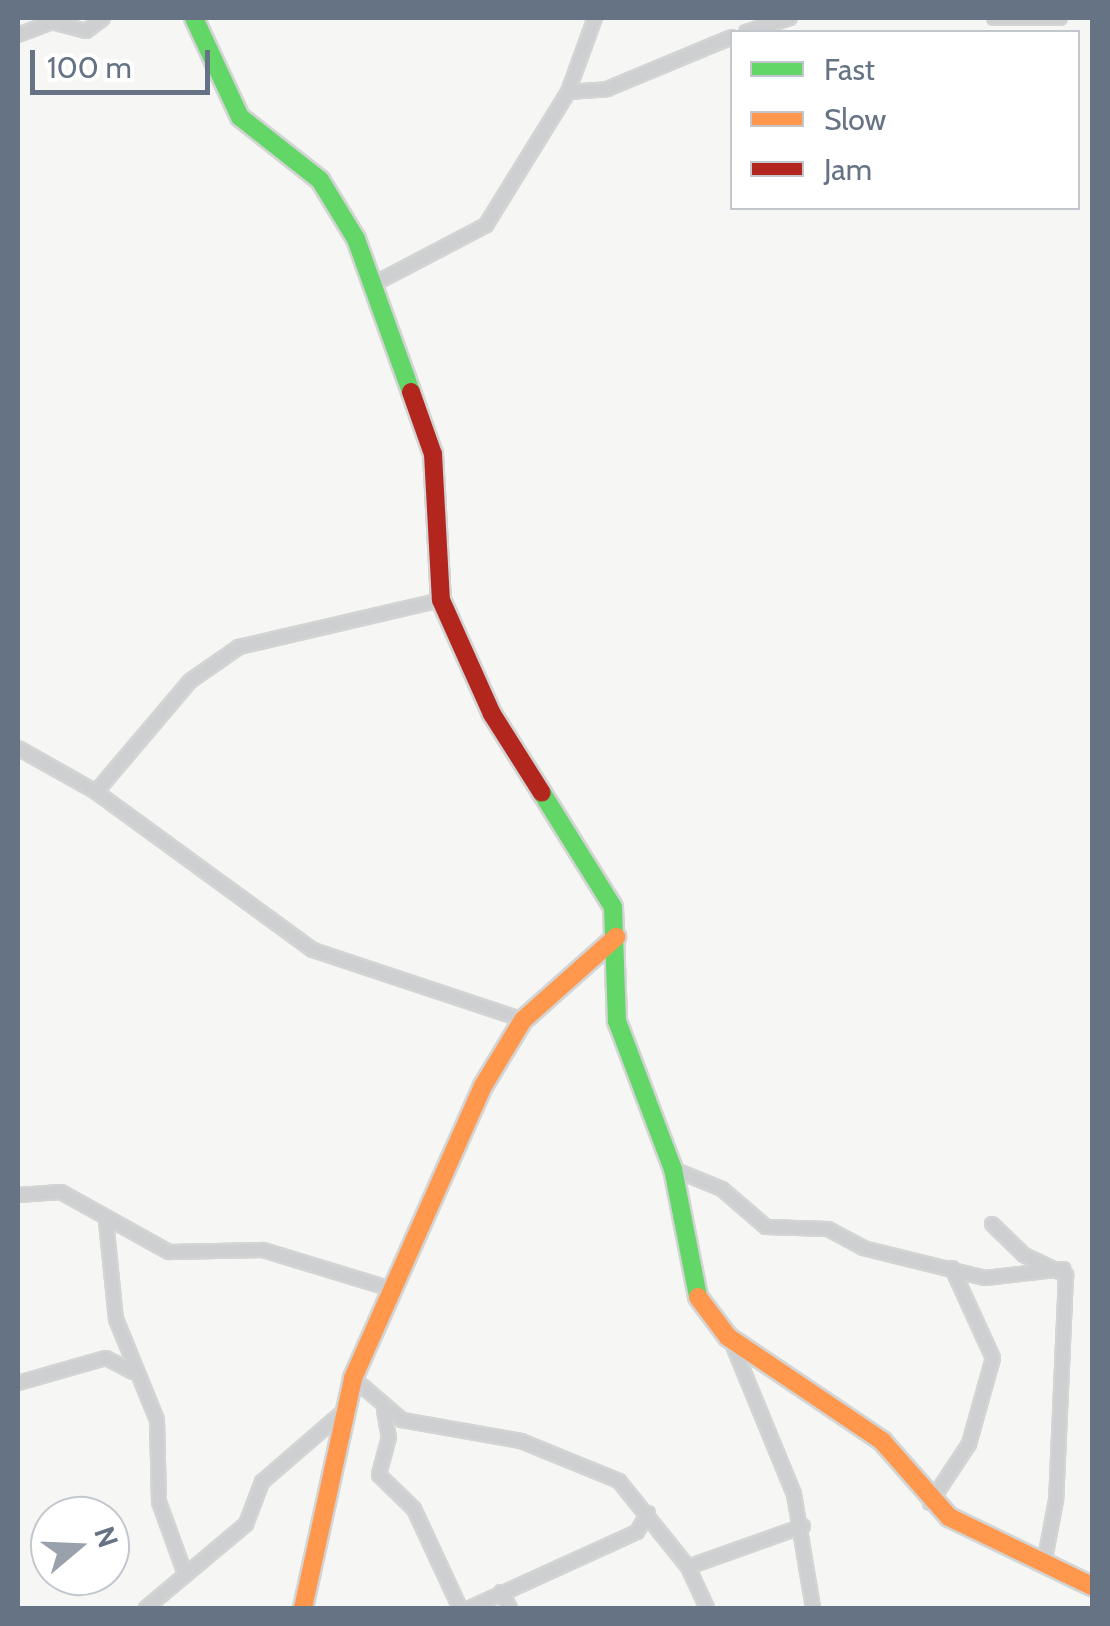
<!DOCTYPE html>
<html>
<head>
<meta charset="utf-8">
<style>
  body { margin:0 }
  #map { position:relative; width:1110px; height:1626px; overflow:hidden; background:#f6f6f5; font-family:Cabin,sans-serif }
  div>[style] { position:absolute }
  .roads { filter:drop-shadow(2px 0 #d3d4d4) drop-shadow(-2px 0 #d3d4d4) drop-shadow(0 2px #d3d4d4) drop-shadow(0 -2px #d3d4d4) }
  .street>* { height:12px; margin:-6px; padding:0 6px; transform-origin:6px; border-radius:6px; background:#cecfd0 }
  .fast>* { height:18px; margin:-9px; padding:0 9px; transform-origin:9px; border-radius:9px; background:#63d668 }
  .slow>* { height:18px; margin:-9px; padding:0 9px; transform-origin:9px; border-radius:9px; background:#ff974d }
  .jam>* { height:18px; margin:-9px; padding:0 9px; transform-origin:9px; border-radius:9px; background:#b3261e }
  span { translate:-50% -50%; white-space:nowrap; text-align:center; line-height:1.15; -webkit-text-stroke:10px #fff; paint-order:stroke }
  .frame { position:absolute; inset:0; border:20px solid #667385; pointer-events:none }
  .legend { position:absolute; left:730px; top:30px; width:350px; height:180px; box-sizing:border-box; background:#fff; border:2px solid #c2c7ce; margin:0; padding:12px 18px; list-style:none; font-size:30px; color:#667385 }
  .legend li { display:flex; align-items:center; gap:20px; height:50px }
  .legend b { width:50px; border:2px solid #c2c7ce }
  .north { position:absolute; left:30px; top:1496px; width:100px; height:100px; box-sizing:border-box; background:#fff; border:2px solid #c2c7ce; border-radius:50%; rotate:71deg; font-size:28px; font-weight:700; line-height:40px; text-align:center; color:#667385 }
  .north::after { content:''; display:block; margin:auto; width:35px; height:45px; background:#98a1ac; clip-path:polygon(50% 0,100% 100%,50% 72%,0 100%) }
  .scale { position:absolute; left:30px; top:50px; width:180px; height:45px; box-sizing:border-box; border:5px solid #667385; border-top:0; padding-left:12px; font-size:30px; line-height:35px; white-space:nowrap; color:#667385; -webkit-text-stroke:8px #fff; paint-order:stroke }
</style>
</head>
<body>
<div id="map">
  <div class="roads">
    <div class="street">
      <div style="left:994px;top:18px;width:66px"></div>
      <div style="left:746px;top:32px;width:46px;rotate:-17.7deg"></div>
      <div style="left:18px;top:35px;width:36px;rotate:-21deg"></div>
      <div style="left:52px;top:22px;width:35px;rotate:15deg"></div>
      <div style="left:86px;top:31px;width:21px;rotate:-37deg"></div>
      <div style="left:568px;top:92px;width:39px;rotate:-4deg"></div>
      <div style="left:607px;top:89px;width:135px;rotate:-22.6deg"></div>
      <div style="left:370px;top:286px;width:131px;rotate:-27.7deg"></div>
      <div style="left:486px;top:225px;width:156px;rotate:-58.3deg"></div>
      <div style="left:568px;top:92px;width:79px;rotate:-70deg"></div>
      <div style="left:18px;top:748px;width:90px;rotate:29.4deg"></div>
      <div style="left:96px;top:792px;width:268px;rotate:36.1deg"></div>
      <div style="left:313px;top:950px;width:221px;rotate:18.4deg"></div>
      <div style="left:96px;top:792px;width:145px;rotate:-49.7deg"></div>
      <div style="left:190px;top:681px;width:60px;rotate:-34.8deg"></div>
      <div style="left:239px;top:647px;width:207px;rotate:-13.1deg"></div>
      <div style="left:673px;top:1169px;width:53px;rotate:22.2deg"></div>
      <div style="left:722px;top:1189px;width:58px;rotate:40.8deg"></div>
      <div style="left:766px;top:1227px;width:62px;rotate:1.8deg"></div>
      <div style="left:828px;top:1229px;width:40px;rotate:28deg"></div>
      <div style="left:863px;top:1248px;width:126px;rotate:13.8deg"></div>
      <div style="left:985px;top:1278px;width:79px;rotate:-6.6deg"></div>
      <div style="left:18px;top:1195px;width:43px;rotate:-4deg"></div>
      <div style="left:61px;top:1192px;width:124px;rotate:29.1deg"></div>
      <div style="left:169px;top:1252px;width:94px;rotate:-1.2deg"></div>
      <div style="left:263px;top:1250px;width:134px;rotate:16.9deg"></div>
      <div style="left:106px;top:1221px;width:99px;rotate:84.2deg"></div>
      <div style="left:116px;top:1319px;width:109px;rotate:67.9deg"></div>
      <div style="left:157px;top:1420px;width:82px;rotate:88.6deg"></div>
      <div style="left:159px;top:1502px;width:73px;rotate:70.1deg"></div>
      <div style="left:992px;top:1224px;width:45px;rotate:44.1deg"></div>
      <div style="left:1024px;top:1255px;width:47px;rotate:25.5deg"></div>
      <div style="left:1066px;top:1275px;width:225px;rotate:92.5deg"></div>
      <div style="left:1056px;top:1500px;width:60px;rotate:100.6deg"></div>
      <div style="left:732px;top:1343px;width:163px;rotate:67.7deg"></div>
      <div style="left:794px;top:1494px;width:116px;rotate:80.5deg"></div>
      <div style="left:353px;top:1378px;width:65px;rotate:40.6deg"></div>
      <div style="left:402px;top:1420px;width:121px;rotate:10deg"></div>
      <div style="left:521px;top:1441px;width:106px;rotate:22.2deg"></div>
      <div style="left:619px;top:1481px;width:110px;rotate:51.3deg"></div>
      <div style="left:688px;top:1567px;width:45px;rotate:65.1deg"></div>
      <div style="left:18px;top:1383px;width:91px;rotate:-15.9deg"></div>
      <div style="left:106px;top:1358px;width:31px;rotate:27deg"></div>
      <div style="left:384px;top:1410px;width:27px;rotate:80deg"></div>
      <div style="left:389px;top:1437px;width:39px;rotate:105deg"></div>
      <div style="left:379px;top:1475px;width:49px;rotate:44.2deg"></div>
      <div style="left:414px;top:1509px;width:109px;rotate:65.1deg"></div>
      <div style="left:930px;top:1503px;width:71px;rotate:-56.5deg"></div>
      <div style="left:969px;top:1444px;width:89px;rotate:-74.4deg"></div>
      <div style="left:993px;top:1358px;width:99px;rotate:-114.5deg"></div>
      <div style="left:688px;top:1567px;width:122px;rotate:-19.6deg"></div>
      <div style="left:501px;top:1592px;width:18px;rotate:61deg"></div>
      <div style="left:146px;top:1608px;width:131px;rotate:-40deg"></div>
      <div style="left:246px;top:1524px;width:45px;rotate:-69.1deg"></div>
      <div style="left:262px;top:1482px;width:110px;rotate:-40.9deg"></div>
      <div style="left:470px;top:1608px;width:183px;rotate:-24.5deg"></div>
      <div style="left:637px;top:1532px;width:22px;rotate:-60deg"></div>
    </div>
    <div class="fast">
      <div style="left:194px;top:18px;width:109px;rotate:65.1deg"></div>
      <div style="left:240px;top:117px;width:102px;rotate:38.2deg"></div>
      <div style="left:320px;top:180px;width:69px;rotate:58.6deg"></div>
      <div style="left:356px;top:239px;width:163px;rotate:70.2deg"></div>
      <div style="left:542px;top:793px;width:134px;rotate:58.1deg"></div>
      <div style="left:613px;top:907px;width:114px;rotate:88deg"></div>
      <div style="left:617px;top:1021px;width:158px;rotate:69.3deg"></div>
      <div style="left:673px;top:1169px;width:130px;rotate:78.9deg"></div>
    </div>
    <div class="slow">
      <div style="left:698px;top:1297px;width:50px;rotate:53.1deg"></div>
      <div style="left:728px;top:1337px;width:186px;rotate:34deg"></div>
      <div style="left:882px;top:1441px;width:101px;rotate:48.6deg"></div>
      <div style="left:949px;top:1517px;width:159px;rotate:25.8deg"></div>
      <div style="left:303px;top:1608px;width:235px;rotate:-77.7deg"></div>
      <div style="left:353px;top:1378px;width:320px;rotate:-66deg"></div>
      <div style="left:483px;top:1086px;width:77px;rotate:-58.8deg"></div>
      <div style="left:523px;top:1020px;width:125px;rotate:-41.7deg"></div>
    </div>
    <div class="jam">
      <div style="left:411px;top:392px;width:66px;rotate:70.5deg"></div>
      <div style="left:433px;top:454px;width:146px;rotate:86.9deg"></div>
      <div style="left:441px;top:600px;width:125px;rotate:65.9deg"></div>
      <div style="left:492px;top:714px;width:93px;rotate:57.7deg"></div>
    </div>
  </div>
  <div class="frame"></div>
  <ul class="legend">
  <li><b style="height:12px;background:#63d668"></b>Fast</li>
  <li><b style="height:12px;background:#ff974d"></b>Slow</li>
  <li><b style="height:12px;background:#b3261e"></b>Jam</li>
  </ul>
  <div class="north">N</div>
  <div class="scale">100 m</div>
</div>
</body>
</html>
